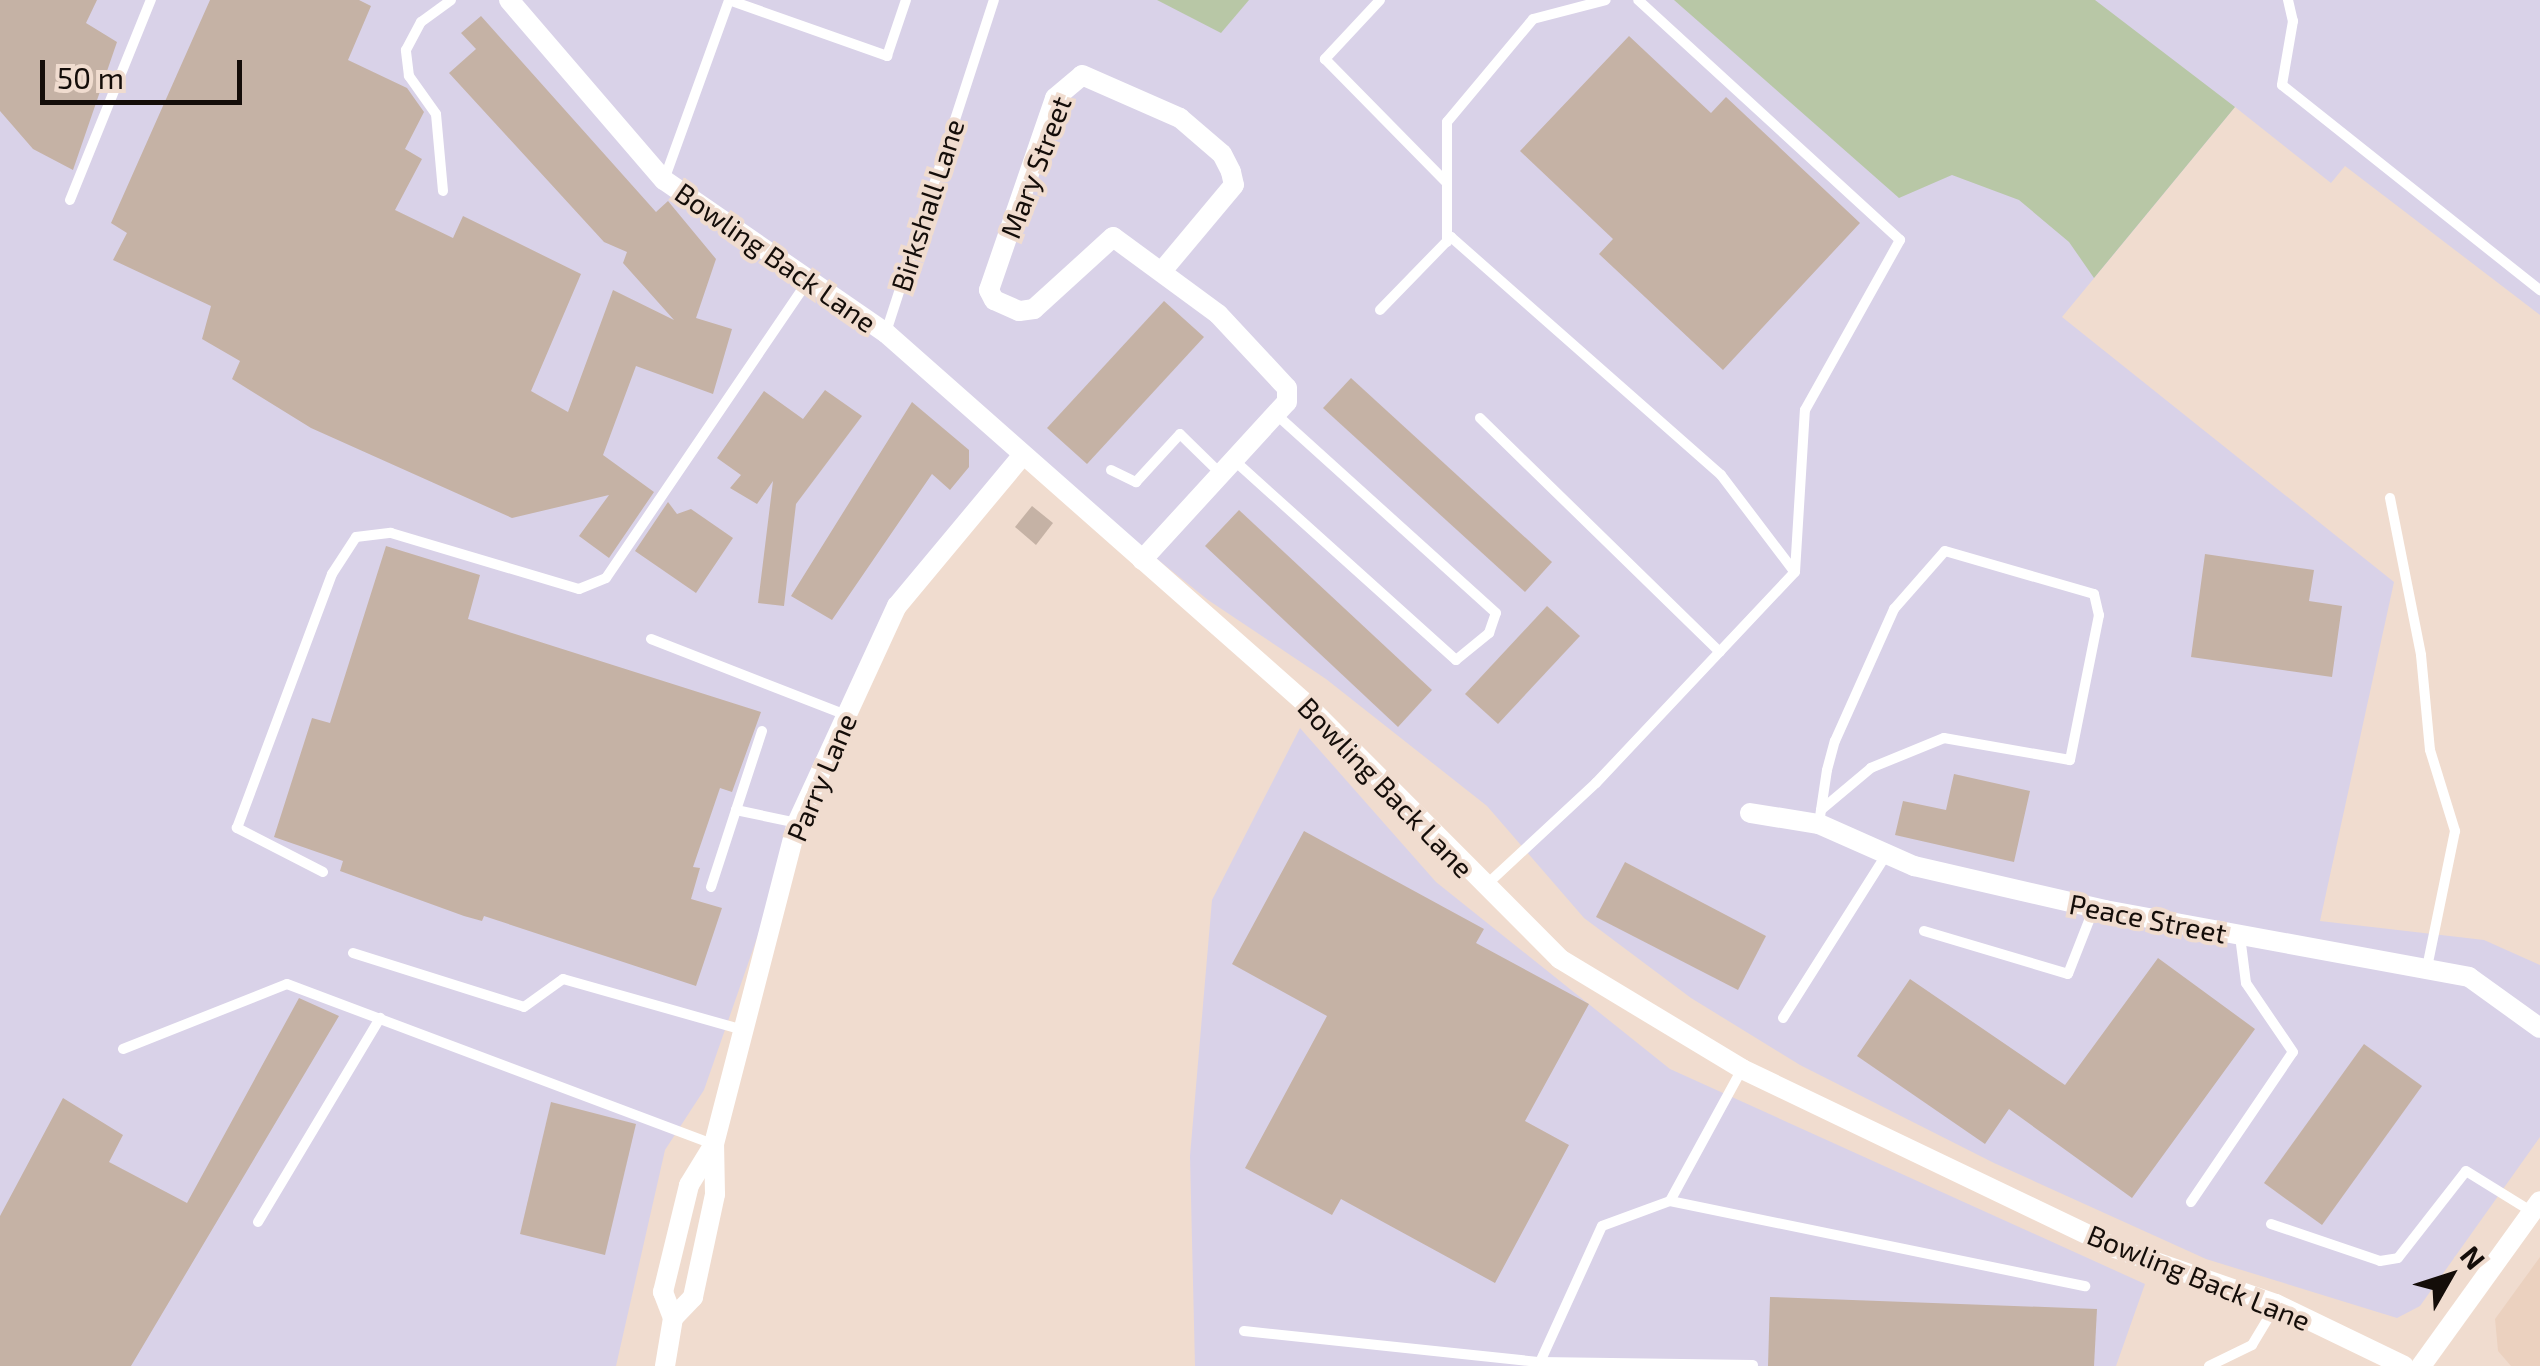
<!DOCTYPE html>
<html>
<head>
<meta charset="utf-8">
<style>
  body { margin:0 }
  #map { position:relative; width:2540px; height:1366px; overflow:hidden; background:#f0dccf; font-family:"Exo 2",sans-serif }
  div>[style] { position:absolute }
  .built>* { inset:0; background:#ebd1bf }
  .industrial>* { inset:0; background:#d9d2e8 }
  .green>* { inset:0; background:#b8c7a6 }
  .building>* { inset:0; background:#c5b2a5 }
  .lane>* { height:10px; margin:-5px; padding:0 5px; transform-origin:5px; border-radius:5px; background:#fff }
  .street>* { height:20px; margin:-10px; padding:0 10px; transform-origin:10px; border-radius:10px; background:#fff }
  span { translate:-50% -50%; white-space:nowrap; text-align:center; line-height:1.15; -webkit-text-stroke:8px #f0dccf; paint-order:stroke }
  .street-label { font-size:28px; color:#140d09 }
  .north { position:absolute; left:2400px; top:1226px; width:100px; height:100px; -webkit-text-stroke:8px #f0dccf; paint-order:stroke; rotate:51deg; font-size:28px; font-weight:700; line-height:40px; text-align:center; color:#140d09 }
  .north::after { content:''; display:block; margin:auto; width:35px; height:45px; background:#140d09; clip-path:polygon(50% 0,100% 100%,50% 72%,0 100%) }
  .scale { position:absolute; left:40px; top:60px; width:202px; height:45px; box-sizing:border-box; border:5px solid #140d09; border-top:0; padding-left:12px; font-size:30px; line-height:35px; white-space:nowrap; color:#140d09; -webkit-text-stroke:8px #f0dccf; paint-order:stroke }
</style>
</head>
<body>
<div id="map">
  <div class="built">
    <div style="clip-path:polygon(2540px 1257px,2540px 1366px,2511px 1366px,2498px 1351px,2495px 1319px)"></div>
  </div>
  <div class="industrial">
    <div style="clip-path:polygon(0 0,2540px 0,2540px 315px,2345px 166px,2331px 183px,2235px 107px,2062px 317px,2394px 582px,2320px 921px,2484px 940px,2540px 965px,2540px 1137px,2420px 1306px,2397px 1318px,2206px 1259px,1994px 1163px,1800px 1065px,1691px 998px,1584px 918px,1487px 806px,1326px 679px,1208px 600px,1022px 450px,897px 607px,797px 823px,704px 1090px,665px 1150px,616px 1366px,0 1366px)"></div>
    <div style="clip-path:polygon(1300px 728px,1436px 882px,1670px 1069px,2145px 1284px,2116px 1366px,1195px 1366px,1190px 1156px,1212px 900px)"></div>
  </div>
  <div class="green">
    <div style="clip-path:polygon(1157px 0,1249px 0,1221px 33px)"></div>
    <div style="clip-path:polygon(1674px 0,2095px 0,2235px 107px,2094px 278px,2069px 242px,2019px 200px,1952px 175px,1899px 198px)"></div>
  </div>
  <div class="building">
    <div style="clip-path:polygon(0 0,97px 0,86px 23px,117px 42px,73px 170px,33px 149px,0 111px)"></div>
    <div style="clip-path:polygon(210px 0,359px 0,371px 6px,348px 60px,407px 88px,424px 112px,405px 149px,422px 159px,395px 210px,453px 238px,463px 216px,581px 274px,531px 391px,568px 412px,613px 290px,674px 320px,623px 263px,627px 252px,604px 242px,449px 73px,476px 49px,461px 33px,481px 16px,656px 212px,668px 201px,716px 259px,696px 318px,732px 329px,713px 394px,636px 366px,603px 455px,654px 492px,609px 558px,579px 536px,609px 495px,512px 518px,311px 428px,232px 379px,240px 361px,202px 339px,211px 306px,113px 260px,127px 233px,111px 223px)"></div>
    <div style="clip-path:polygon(1629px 36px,1711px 113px,1726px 97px,1860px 223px,1723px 370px,1599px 254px,1613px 239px,1520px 151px)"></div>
    <div style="clip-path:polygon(1164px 301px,1204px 337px,1087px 464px,1047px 428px)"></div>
    <div style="clip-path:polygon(1351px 378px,1552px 562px,1525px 592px,1323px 408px)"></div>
    <div style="clip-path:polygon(825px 390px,862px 416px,796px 504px,784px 606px,758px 603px,773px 481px,757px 504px,730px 488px,741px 475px,717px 458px,764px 391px,803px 419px)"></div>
    <div style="clip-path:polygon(912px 402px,969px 450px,969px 467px,950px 490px,932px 474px,832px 620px,791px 596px)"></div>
    <div style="clip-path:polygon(668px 502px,677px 514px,691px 509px,733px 538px,696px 593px,635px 551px)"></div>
    <div style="clip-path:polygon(1032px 506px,1053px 523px,1036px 545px,1015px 527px)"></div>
    <div style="clip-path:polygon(1239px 510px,1432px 690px,1398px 727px,1205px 546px)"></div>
    <div style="clip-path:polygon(386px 546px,480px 575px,468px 619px,761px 712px,732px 792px,720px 788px,693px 867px,700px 868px,691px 899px,722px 908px,696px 986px,484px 916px,482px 921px,464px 916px,340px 871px,343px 861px,274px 837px,312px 718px,330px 723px)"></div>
    <div style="clip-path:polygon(2205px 554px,2314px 570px,2309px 601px,2342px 606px,2332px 677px,2191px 657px)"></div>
    <div style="clip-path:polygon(1547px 606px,1580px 636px,1498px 724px,1465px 694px)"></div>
    <div style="clip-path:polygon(1954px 774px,2030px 791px,2014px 862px,1895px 835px,1903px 801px,1946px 810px)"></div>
    <div style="clip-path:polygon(1304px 831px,1484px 929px,1476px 943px,1589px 1004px,1525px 1121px,1569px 1145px,1495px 1283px,1341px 1199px,1332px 1215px,1245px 1168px,1327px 1016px,1232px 964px)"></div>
    <div style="clip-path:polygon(1625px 862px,1766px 936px,1738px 990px,1596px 917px)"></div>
    <div style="clip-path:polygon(2158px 958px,2255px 1029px,2132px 1198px,2009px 1109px,1985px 1144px,1857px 1056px,1910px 979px,2065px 1085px)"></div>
    <div style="clip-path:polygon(299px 998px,339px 1016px,131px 1366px,0 1366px,0 1216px,63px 1098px,123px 1135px,109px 1162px,187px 1203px)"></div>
    <div style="clip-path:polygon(2364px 1044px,2422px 1086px,2322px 1225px,2264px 1183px)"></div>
    <div style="clip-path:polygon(551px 1102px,636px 1124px,605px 1255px,520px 1234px)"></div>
    <div style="clip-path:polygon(1770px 1297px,2097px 1309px,2094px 1366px,1768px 1366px)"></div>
  </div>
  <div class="lane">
    <div style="left:729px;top:0;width:168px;rotate:19.5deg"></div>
    <div style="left:887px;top:56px;width:59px;rotate:-71.3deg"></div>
    <div style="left:1380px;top:0;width:81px;rotate:133deg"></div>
    <div style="left:1325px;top:59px;width:174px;rotate:45.5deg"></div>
    <div style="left:2288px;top:0;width:22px;rotate:77deg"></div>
    <div style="left:2293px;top:21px;width:65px;rotate:99.8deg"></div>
    <div style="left:2282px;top:85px;width:330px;rotate:38.5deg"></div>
    <div style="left:664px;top:180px;width:191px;rotate:-70.1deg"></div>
    <div style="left:443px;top:191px;width:77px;rotate:-95.2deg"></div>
    <div style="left:436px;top:114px;width:47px;rotate:-125.4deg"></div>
    <div style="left:409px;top:76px;width:26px;rotate:-97deg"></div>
    <div style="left:406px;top:50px;width:32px;rotate:-62deg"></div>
    <div style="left:421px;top:22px;width:37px;rotate:-36deg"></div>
    <div style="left:70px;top:200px;width:216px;rotate:-68deg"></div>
    <div style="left:1447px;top:242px;width:120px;rotate:-90deg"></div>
    <div style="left:1447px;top:122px;width:134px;rotate:-50.1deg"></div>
    <div style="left:1533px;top:19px;width:75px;rotate:-14.6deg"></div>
    <div style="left:1380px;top:310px;width:102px;rotate:-45.8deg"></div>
    <div style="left:1451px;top:237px;width:360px;rotate:41.4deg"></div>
    <div style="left:1721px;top:475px;width:121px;rotate:52.8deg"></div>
    <div style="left:886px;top:332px;width:349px;rotate:-72deg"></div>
    <div style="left:1480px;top:418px;width:335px;rotate:44.3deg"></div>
    <div style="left:1236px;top:462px;width:296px;rotate:42deg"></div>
    <div style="left:1456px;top:660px;width:43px;rotate:-39.3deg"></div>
    <div style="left:1489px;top:633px;width:21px;rotate:-71deg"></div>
    <div style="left:1496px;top:613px;width:295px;rotate:-137.9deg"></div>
    <div style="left:1111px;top:470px;width:28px;rotate:26deg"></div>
    <div style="left:1136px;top:482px;width:65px;rotate:-47.5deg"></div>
    <div style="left:1180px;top:434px;width:59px;rotate:44.3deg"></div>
    <div style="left:2390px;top:498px;width:160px;rotate:78.8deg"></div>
    <div style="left:2421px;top:655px;width:95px;rotate:84.6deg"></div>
    <div style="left:2430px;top:750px;width:85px;rotate:72.8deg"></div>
    <div style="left:2455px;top:831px;width:140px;rotate:101.6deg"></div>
    <div style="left:651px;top:639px;width:209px;rotate:21.3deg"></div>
    <div style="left:762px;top:731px;width:83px;rotate:108.2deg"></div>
    <div style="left:736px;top:810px;width:62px;rotate:12deg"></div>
    <div style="left:1819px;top:824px;width:14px;rotate:-82deg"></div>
    <div style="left:1821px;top:810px;width:40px;rotate:-81.5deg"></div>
    <div style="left:1827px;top:770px;width:30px;rotate:-75deg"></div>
    <div style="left:1835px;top:741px;width:145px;rotate:-65.9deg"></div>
    <div style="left:1894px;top:609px;width:77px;rotate:-48.7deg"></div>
    <div style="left:1945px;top:551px;width:155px;rotate:16.1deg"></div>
    <div style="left:2094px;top:594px;width:22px;rotate:77deg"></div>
    <div style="left:2099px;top:615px;width:148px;rotate:101.3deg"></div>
    <div style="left:2070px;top:760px;width:128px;rotate:-170.1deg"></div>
    <div style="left:1944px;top:738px;width:79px;rotate:157.7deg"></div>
    <div style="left:1871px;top:768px;width:65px;rotate:140deg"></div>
    <div style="left:323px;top:872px;width:97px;rotate:-152.9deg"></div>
    <div style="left:237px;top:828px;width:271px;rotate:-69.5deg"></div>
    <div style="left:332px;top:574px;width:44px;rotate:-57deg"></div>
    <div style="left:356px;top:537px;width:35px;rotate:-7deg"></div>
    <div style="left:391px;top:533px;width:196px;rotate:16.6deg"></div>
    <div style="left:579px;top:589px;width:29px;rotate:-22deg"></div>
    <div style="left:606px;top:578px;width:358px;rotate:-55.8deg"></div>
    <div style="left:711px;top:887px;width:81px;rotate:-72deg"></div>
    <div style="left:1484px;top:887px;width:153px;rotate:-42.9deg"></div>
    <div style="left:1596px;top:783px;width:290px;rotate:-46.7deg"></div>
    <div style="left:1795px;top:572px;width:162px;rotate:-86.5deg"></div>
    <div style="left:1805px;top:410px;width:195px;rotate:-60.8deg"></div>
    <div style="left:1900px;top:240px;width:355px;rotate:-137.5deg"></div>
    <div style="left:1924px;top:931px;width:150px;rotate:16.6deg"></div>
    <div style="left:2068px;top:974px;width:71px;rotate:-68.5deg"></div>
    <div style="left:353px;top:953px;width:179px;rotate:17.5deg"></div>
    <div style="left:524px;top:1007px;width:48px;rotate:-35.7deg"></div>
    <div style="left:563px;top:979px;width:187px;rotate:15.8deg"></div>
    <div style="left:1783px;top:1018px;width:193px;rotate:-57.7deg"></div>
    <div style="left:123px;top:1049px;width:176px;rotate:-21.6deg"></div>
    <div style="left:287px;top:984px;width:455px;rotate:20.6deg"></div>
    <div style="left:1670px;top:1201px;width:424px;rotate:11.6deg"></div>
    <div style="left:2191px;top:1202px;width:181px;rotate:-55.8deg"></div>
    <div style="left:2293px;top:1052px;width:83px;rotate:-124.3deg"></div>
    <div style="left:2246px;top:983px;width:47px;rotate:-97.3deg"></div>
    <div style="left:258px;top:1222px;width:238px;rotate:-59.1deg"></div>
    <div style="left:2271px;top:1224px;width:115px;rotate:18.7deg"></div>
    <div style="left:2380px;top:1261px;width:18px;rotate:-9deg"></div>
    <div style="left:2398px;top:1258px;width:110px;rotate:-52deg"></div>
    <div style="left:2466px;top:1171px;width:78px;rotate:31.8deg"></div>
    <div style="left:1244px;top:1331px;width:298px;rotate:6deg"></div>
    <div style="left:1540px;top:1362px;width:149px;rotate:-65.5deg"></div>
    <div style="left:1602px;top:1226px;width:72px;rotate:-20.2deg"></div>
    <div style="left:1670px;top:1201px;width:150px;rotate:-61.4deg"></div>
    <div style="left:1540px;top:1362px;width:213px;rotate:0.8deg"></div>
    <div style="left:2209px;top:1366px;width:48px;rotate:-26deg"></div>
    <div style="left:2252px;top:1345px;width:47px;rotate:-59deg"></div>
  </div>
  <div class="street">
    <div style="left:509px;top:0;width:238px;rotate:49.3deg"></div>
    <div style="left:664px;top:180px;width:270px;rotate:34.6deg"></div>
    <div style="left:886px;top:333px;width:556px;rotate:41.43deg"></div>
    <div style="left:1303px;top:701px;width:364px;rotate:45.1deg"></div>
    <div style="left:1560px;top:959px;width:213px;rotate:31.1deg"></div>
    <div style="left:1742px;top:1069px;width:414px;rotate:25.6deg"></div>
    <div style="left:2115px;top:1248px;width:170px;rotate:19.2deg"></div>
    <div style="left:2276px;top:1304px;width:142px;rotate:25.8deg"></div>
    <div style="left:1142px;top:560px;width:214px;rotate:-47.5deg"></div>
    <div style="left:1287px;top:402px;width:14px;rotate:-90deg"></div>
    <div style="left:1287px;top:388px;width:101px;rotate:-133deg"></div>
    <div style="left:1218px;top:314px;width:130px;rotate:-143.7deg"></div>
    <div style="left:1113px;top:237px;width:107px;rotate:137.7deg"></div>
    <div style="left:1034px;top:309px;width:15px;rotate:172deg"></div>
    <div style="left:1019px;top:311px;width:27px;rotate:-156deg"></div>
    <div style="left:994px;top:300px;width:11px;rotate:-117deg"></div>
    <div style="left:989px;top:290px;width:203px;rotate:-71deg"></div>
    <div style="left:1055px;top:98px;width:35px;rotate:-40deg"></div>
    <div style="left:1082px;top:75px;width:107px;rotate:23.7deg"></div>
    <div style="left:1180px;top:118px;width:55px;rotate:40.6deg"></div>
    <div style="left:1222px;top:154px;width:20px;rotate:63deg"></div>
    <div style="left:1231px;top:172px;width:13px;rotate:77deg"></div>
    <div style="left:1234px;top:185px;width:111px;rotate:129.9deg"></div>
    <div style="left:1750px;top:813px;width:70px;rotate:9.1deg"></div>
    <div style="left:1819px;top:824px;width:104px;rotate:23.9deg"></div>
    <div style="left:1914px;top:866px;width:196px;rotate:13deg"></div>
    <div style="left:2105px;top:910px;width:370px;rotate:10.4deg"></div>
    <div style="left:2469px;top:977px;width:87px;rotate:35.7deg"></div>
    <div style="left:673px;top:1318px;width:29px;rotate:-46deg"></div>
    <div style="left:693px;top:1297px;width:105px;rotate:-77.9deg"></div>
    <div style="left:715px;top:1194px;width:50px;rotate:-91.1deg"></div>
    <div style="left:714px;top:1144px;width:332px;rotate:-75.5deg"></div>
    <div style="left:797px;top:823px;width:239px;rotate:-65.3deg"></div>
    <div style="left:897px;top:606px;width:197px;rotate:-50.2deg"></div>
    <div style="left:665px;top:1366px;width:49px;rotate:-80.5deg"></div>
    <div style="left:673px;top:1318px;width:28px;rotate:-111deg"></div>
    <div style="left:663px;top:1292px;width:110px;rotate:-76.3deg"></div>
    <div style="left:689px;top:1185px;width:46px;rotate:-58.4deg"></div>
    <div style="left:2421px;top:1366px;width:203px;rotate:-54.2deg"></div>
  </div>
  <div class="street-label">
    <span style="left:1035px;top:167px;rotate:-69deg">Mary Street</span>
    <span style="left:927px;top:205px;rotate:-72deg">Birkshall Lane</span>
    <span style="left:776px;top:257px;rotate:35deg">Bowling Back Lane</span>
    <span style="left:821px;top:777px;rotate:-67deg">Parry Lane</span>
    <span style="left:1386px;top:787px;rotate:46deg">Bowling Back Lane</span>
    <span style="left:2148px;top:918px;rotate:11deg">Peace Street</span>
    <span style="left:2199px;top:1277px;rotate:22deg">Bowling Back Lane</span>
  </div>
  <div class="north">N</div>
  <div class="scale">50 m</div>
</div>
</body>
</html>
